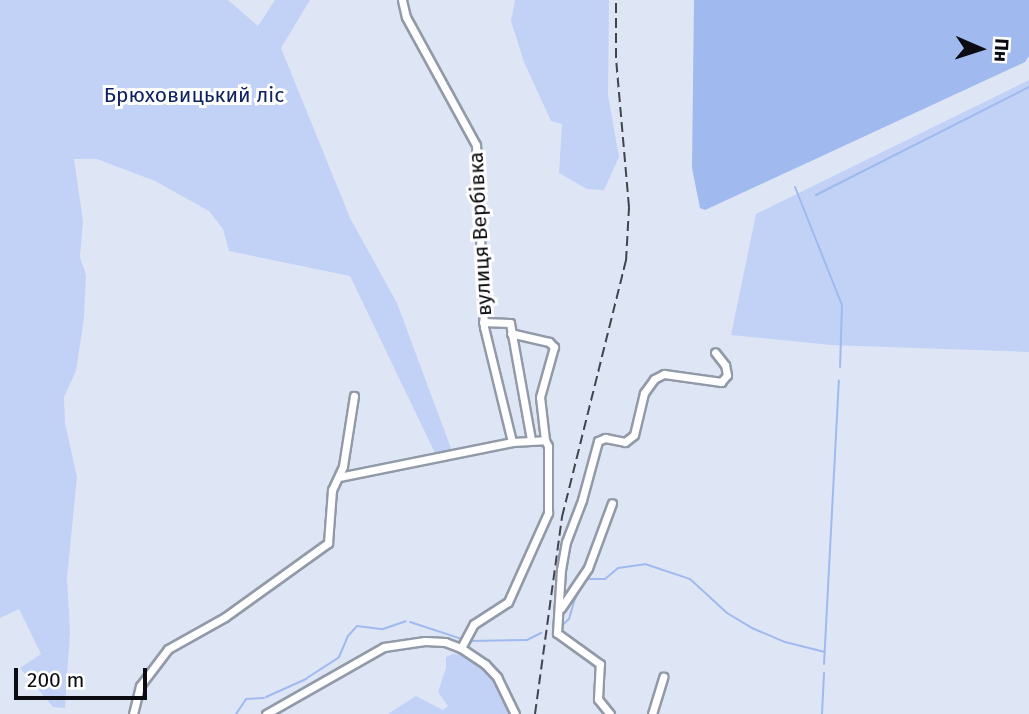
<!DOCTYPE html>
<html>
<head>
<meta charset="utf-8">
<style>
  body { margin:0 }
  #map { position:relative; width:1029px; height:714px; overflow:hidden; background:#dee6f6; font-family:"Fira Sans",sans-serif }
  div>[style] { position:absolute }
  .green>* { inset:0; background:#c1d2f6 }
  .water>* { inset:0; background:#a0b9ef }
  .stream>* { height:2px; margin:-1px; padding:0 1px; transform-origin:1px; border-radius:1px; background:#a0b9ef }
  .roads { filter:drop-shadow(2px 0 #929aa8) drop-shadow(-2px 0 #929aa8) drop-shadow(0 2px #929aa8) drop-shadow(0 -2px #929aa8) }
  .minor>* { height:7px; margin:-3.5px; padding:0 3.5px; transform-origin:3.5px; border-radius:3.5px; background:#fff }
  .rail>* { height:2px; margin-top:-1px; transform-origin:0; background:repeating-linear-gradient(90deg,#41444c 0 10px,transparent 0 15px) }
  span { translate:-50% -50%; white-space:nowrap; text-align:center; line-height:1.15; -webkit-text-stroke:6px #fff; paint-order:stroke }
  .park-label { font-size:21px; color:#0e2361 }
  .street-label { font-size:21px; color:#0a0c11 }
  .north { position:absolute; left:945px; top:14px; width:70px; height:70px; -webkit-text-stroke:5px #fff; paint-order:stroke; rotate:93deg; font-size:19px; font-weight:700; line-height:28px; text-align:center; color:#0a0c11 }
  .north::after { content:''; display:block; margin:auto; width:24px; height:32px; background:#0a0c11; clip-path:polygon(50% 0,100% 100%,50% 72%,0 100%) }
  .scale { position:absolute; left:14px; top:668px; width:133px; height:32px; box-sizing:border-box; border:4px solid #0a0c11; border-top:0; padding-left:9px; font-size:21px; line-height:24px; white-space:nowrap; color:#0a0c11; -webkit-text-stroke:5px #fff; paint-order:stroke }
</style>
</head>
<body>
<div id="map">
  <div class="green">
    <div style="clip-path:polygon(0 0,228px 0,258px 26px,275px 0,310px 0,281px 48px,350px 218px,397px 303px,452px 451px,435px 453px,350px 276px,229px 251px,223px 229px,209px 211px,155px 181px,97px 159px,74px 159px,83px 221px,80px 257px,86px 275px,84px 318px,76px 371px,64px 397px,65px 423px,77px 477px,67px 578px,70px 632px,65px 708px,53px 707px,20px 668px,41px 654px,19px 609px,0 618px)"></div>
    <div style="clip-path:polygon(515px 0,609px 0,608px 95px,619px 157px,604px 190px,587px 189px,559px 173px,562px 124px,551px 121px,524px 62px,511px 21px)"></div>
    <div style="clip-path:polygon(1029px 80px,1029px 352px,831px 345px,731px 335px,756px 214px)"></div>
    <div style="clip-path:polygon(453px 654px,470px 655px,492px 672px,514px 714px,388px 714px,416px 696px,443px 710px,448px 706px,438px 692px,446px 668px,446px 657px)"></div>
  </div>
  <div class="water">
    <div style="clip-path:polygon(694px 0,1029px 0,1029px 56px,1025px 62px,705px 210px,700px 208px,692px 168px)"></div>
  </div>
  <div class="stream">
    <div style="left:795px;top:187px;width:127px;rotate:68.3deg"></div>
    <div style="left:842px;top:305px;width:62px;rotate:91.8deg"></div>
    <div style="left:816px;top:195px;width:239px;rotate:-26.9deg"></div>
    <div style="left:410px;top:622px;width:55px;rotate:18.1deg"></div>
    <div style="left:559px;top:628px;width:13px;rotate:-42deg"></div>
    <div style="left:569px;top:619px;width:19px;rotate:-74deg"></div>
    <div style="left:574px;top:601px;width:25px;rotate:-63deg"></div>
    <div style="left:585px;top:579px;width:20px"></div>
    <div style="left:605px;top:579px;width:17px;rotate:-40deg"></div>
    <div style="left:618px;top:568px;width:27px;rotate:-8deg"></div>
    <div style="left:645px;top:564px;width:47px;rotate:18.4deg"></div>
    <div style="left:690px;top:579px;width:50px;rotate:42.6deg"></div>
    <div style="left:727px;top:613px;width:29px;rotate:31deg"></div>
    <div style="left:752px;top:628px;width:36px;rotate:23deg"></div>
    <div style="left:785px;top:642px;width:41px;rotate:14deg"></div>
    <div style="left:468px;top:641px;width:59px;rotate:-1deg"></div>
    <div style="left:527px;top:640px;width:16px;rotate:-27deg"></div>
    <div style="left:824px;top:664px;width:284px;rotate:-87deg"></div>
    <div style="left:307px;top:678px;width:38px;rotate:-33deg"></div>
    <div style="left:339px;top:657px;width:23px;rotate:-67deg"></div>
    <div style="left:348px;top:636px;width:13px;rotate:-48deg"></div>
    <div style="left:357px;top:626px;width:26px;rotate:7deg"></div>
    <div style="left:383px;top:629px;width:24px;rotate:-19deg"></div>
    <div style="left:266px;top:697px;width:44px;rotate:-24.2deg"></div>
    <div style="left:236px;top:714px;width:18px;rotate:-56deg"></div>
    <div style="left:246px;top:699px;width:18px;rotate:-3deg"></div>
    <div style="left:822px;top:714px;width:41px;rotate:-87.2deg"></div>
  </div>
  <div class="roads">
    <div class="minor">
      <div style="left:402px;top:0;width:17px;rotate:77deg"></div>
      <div style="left:406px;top:17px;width:146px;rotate:61.3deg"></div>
      <div style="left:476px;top:145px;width:182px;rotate:87.5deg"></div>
      <div style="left:484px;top:327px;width:118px;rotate:76.3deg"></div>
      <div style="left:483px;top:322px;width:27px;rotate:2deg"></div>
      <div style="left:510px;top:323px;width:119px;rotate:79.8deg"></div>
      <div style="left:339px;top:477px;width:177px;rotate:-11.4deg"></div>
      <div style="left:512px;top:442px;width:33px;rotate:-3deg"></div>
      <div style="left:561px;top:608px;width:48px;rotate:-56deg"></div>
      <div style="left:588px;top:568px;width:69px;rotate:-69.7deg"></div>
      <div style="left:461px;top:648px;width:27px;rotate:-62deg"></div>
      <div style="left:474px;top:624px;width:40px;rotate:-32.9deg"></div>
      <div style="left:508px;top:602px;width:98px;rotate:-65.8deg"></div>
      <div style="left:548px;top:513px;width:67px;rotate:-90deg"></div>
      <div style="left:548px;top:446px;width:7px;rotate:-117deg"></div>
      <div style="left:545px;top:440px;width:43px;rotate:-96.6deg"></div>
      <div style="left:540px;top:397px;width:52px;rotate:-74.4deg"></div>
      <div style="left:554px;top:347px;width:7px;rotate:-135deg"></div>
      <div style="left:549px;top:342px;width:39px;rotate:-167deg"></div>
      <div style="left:133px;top:714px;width:29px;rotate:-76deg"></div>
      <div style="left:140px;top:686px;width:46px;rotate:-52.9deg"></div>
      <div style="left:168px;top:649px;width:65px;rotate:-29.3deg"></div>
      <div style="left:225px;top:617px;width:127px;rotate:-35.7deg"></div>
      <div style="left:328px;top:543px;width:53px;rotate:-85.7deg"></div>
      <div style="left:332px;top:490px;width:26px;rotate:-65deg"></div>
      <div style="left:343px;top:466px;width:71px;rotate:-81.1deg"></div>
      <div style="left:266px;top:714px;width:136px;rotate:-29.6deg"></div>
      <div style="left:384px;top:647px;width:41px;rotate:-8.3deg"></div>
      <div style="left:425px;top:641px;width:20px;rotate:3deg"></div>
      <div style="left:445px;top:642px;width:17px;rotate:21deg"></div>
      <div style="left:461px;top:648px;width:29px;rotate:34deg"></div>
      <div style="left:485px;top:664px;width:18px;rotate:47deg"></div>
      <div style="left:497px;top:677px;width:41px;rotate:64.1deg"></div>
      <div style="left:610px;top:714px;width:19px;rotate:-129deg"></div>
      <div style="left:598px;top:699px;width:35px;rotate:-87deg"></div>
      <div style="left:600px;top:664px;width:53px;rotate:-144.2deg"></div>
      <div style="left:557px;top:633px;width:63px;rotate:-86.4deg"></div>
      <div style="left:561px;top:570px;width:28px;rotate:-80deg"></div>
      <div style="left:566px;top:542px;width:45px;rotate:-69.1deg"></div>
      <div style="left:582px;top:500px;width:61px;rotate:-74.8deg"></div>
      <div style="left:598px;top:441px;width:8px;rotate:-23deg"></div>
      <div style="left:605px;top:438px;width:20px;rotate:11deg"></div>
      <div style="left:625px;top:442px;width:11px;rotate:-38deg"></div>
      <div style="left:634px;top:435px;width:43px;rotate:-76.6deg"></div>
      <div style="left:644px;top:393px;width:17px;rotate:-54deg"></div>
      <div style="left:654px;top:379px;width:11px;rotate:-27deg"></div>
      <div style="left:664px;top:374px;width:58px;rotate:8deg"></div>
      <div style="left:721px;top:382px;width:9px;rotate:-49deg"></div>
      <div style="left:727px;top:375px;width:10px;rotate:-101deg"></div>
      <div style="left:725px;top:365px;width:16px;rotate:-128deg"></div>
      <div style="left:652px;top:714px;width:39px;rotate:-73deg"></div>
    </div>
  </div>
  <div class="rail">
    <div style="left:535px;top:714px;width:199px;rotate:-82.2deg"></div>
    <div style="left:562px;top:517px;width:264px;rotate:-76deg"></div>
    <div style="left:626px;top:261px;width:54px;rotate:-86.8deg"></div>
    <div style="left:629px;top:207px;width:150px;rotate:-95deg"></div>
    <div style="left:616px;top:58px;width:58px;rotate:-90deg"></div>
  </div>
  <div class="park-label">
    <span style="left:194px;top:95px">Брюховицький ліс</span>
  </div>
  <div class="street-label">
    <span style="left:480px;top:234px;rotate:-93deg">вулиця Вербівка</span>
  </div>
  <div class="north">Пн</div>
  <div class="scale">200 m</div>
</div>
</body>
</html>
